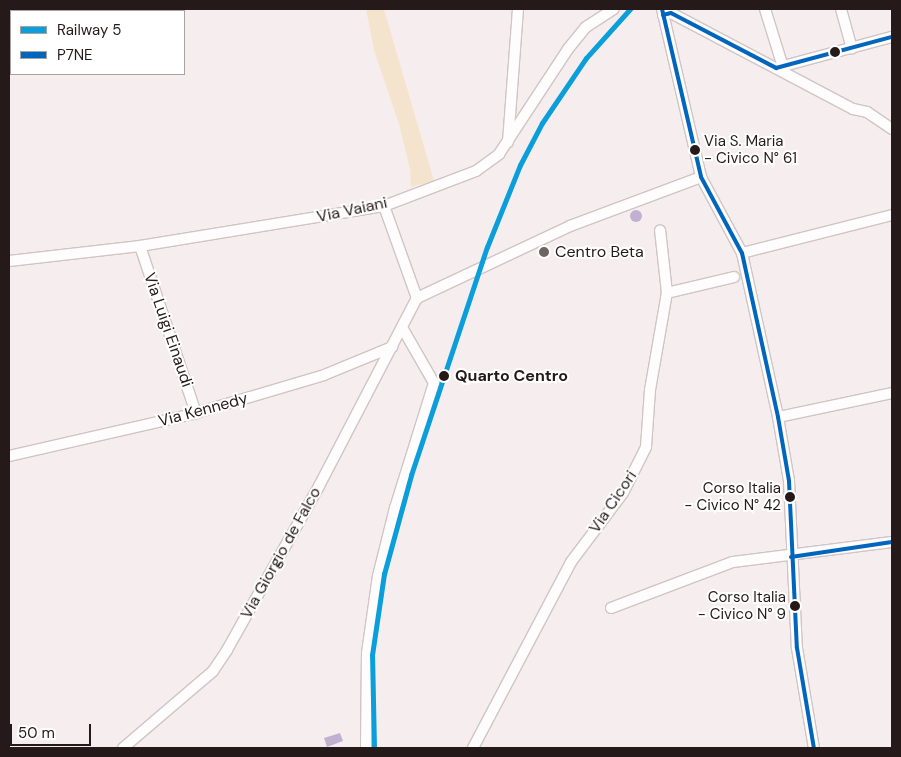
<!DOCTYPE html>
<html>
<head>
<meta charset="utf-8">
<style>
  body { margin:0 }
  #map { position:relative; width:901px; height:757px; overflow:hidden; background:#f6eeee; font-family:"DM Sans",sans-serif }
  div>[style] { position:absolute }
  .green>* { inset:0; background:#f5e4cd }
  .water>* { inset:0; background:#c2b0d0 }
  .round { border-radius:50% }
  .roads { filter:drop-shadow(1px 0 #d0c5c5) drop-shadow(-1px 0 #d0c5c5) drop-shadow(0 1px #d0c5c5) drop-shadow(0 -1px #d0c5c5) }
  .minor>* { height:10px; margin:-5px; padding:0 5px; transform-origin:5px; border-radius:5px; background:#fefcfc }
  .bus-1>* { height:4px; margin:-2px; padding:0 2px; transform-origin:2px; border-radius:2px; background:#0065bd }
  .rail-1>* { height:5px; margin:-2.5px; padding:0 2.5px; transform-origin:2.5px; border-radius:2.5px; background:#0a9eda }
  .dots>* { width:14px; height:14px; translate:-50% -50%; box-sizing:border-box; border:2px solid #fff; border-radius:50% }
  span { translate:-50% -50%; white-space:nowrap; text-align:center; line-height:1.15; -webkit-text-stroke:4px #fff; paint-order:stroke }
  .bus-label { font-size:15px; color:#26191a }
  .left { translate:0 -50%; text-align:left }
  .right { translate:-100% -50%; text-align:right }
  .street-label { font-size:16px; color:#26191a }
  .poi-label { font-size:16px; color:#26191a }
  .stop-label { font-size:16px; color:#26191a; font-weight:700 }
  .frame { position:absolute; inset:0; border:10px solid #26191a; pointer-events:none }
  .legend { position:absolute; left:10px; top:10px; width:175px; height:65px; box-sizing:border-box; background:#fff; border:1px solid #a8a3a3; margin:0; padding:6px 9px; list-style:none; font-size:15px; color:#26191a }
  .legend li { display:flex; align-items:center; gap:10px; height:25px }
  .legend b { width:25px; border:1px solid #a8a3a3 }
  .scale { position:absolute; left:10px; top:724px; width:81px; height:22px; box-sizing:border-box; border:2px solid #26191a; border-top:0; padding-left:6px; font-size:15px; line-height:18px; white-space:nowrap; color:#26191a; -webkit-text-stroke:4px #fff; paint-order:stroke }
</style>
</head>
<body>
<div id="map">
  <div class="green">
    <div style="clip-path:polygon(9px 9px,44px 9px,45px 11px,11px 11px,9px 35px)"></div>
    <div style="clip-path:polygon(366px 9px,384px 9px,434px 181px,411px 187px,410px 169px,399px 124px,374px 50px)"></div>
  </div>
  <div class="water">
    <div class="round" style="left:630px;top:210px;width:12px;height:12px"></div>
    <div style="clip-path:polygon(340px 733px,343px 741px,327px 747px,324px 738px)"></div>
  </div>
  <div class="roads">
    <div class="minor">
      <div style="left:662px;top:9px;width:172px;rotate:76.9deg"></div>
      <div style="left:701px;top:177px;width:86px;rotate:61.7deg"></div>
      <div style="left:742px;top:253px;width:168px;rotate:77.6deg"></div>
      <div style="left:778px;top:417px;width:65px;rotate:80.2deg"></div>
      <div style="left:789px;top:481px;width:167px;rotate:87.3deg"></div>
      <div style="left:797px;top:648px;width:101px;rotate:80.4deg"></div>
      <div style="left:765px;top:9px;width:61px;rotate:72.8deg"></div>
      <div style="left:841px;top:9px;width:41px;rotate:74.6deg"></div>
      <div style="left:663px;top:15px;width:8px;rotate:-14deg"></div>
      <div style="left:671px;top:13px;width:206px;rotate:27.8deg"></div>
      <div style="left:853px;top:109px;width:14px;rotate:12deg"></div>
      <div style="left:867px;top:112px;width:30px;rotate:34deg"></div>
      <div style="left:776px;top:68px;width:120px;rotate:-15deg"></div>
      <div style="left:508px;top:142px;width:133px;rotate:-85.7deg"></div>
      <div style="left:384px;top:206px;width:98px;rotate:70.3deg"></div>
      <div style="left:140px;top:246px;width:176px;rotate:71.5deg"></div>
      <div style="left:742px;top:253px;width:155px;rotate:-14.2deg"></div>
      <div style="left:9px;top:261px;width:132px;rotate:-6.5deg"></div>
      <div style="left:140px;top:246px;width:247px;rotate:-9.3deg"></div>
      <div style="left:384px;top:206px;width:98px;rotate:-20.8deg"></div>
      <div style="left:476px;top:171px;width:29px;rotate:-36deg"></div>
      <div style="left:499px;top:154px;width:126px;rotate:-56.7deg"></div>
      <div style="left:568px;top:49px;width:28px;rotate:-51deg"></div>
      <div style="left:586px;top:27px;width:33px;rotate:-33deg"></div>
      <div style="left:667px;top:293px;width:69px;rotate:-13.4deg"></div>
      <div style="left:778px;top:417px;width:116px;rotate:-11.9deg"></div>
      <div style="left:9px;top:456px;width:192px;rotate:-12.9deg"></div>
      <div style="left:196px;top:413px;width:134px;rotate:-16.5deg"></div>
      <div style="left:324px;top:375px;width:74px;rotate:-22.4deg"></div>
      <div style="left:611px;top:608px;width:130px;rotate:-20.7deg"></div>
      <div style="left:733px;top:562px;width:160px;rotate:-7.2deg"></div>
      <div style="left:123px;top:748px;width:118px;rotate:-40.5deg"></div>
      <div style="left:213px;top:671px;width:25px;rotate:-56deg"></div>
      <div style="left:227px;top:650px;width:188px;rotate:-60.7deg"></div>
      <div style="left:319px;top:486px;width:212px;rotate:-62.5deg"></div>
      <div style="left:417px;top:298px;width:169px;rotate:-25.2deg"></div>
      <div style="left:570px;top:226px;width:140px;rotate:-20.5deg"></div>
      <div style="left:366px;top:748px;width:95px;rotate:-89.4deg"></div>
      <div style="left:367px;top:653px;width:78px;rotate:-81.9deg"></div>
      <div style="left:378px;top:576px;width:70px;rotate:-76deg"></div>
      <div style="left:395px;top:508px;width:131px;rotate:-72.7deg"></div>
      <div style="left:434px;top:383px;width:62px;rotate:-119.9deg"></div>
      <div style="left:473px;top:748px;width:210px;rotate:-62.2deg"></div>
      <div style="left:571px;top:562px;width:86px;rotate:-53deg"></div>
      <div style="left:623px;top:493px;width:51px;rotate:-63.4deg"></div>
      <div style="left:646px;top:447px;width:57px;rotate:-86deg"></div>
      <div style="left:650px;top:390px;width:98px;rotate:-80.1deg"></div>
      <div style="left:667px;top:293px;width:63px;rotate:-96.3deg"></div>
    </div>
  </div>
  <div class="bus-1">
    <div style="left:662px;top:9px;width:172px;rotate:76.9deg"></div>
    <div style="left:701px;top:177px;width:86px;rotate:61.7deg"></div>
    <div style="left:742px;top:253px;width:168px;rotate:77.6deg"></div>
    <div style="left:778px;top:417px;width:65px;rotate:80.2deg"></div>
    <div style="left:789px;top:481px;width:167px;rotate:87.3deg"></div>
    <div style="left:797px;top:648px;width:101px;rotate:80.4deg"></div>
    <div style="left:663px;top:15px;width:8px;rotate:-14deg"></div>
    <div style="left:671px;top:13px;width:119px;rotate:27.6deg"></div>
    <div style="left:776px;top:68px;width:120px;rotate:-15deg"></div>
    <div style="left:791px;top:557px;width:102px;rotate:-8.4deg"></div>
  </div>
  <div class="rail-1">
    <div style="left:374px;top:748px;width:93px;rotate:-91.2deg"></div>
    <div style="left:372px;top:655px;width:82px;rotate:-81.6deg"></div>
    <div style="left:384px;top:574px;width:103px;rotate:-74.7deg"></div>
    <div style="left:411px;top:475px;width:240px;rotate:-71.6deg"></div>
    <div style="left:487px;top:247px;width:88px;rotate:-68.1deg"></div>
    <div style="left:520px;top:165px;width:47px;rotate:-62.4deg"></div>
    <div style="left:542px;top:123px;width:78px;rotate:-55.9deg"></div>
    <div style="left:586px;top:58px;width:66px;rotate:-48.1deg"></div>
  </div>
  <div class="dots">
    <div style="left:835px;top:52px;background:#26191a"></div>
    <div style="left:695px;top:150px;background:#26191a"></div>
    <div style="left:544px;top:252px;background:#6f6464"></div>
    <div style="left:444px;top:376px;background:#26191a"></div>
    <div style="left:790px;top:497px;background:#26191a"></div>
    <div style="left:795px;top:606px;background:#26191a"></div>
  </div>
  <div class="bus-label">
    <span class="left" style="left:704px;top:150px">Via S. Maria<br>- Civico N° 61</span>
    <span class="right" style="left:781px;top:497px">Corso Italia<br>- Civico N° 42</span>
    <span class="right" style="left:786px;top:606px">Corso Italia<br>- Civico N° 9</span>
  </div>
  <div class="street-label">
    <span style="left:352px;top:210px;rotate:-12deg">Via Vaiani</span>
    <span style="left:168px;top:330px;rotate:71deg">Via Luigi Einaudi</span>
    <span style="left:203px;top:410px;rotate:-15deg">Via Kennedy</span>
    <span style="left:613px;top:502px;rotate:-56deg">Via Cicori</span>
    <span style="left:281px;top:553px;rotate:-61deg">Via Giorgio de Falco</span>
  </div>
  <div class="poi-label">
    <span class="left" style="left:555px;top:252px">Centro Beta</span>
  </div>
  <div class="stop-label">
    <span class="left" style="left:455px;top:376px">Quarto Centro</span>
  </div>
  <div class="frame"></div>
  <ul class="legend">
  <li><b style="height:6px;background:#0a9eda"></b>Railway 5</li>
  <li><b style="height:6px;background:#0065bd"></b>P7NE</li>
  </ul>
  <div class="scale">50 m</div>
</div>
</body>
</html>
